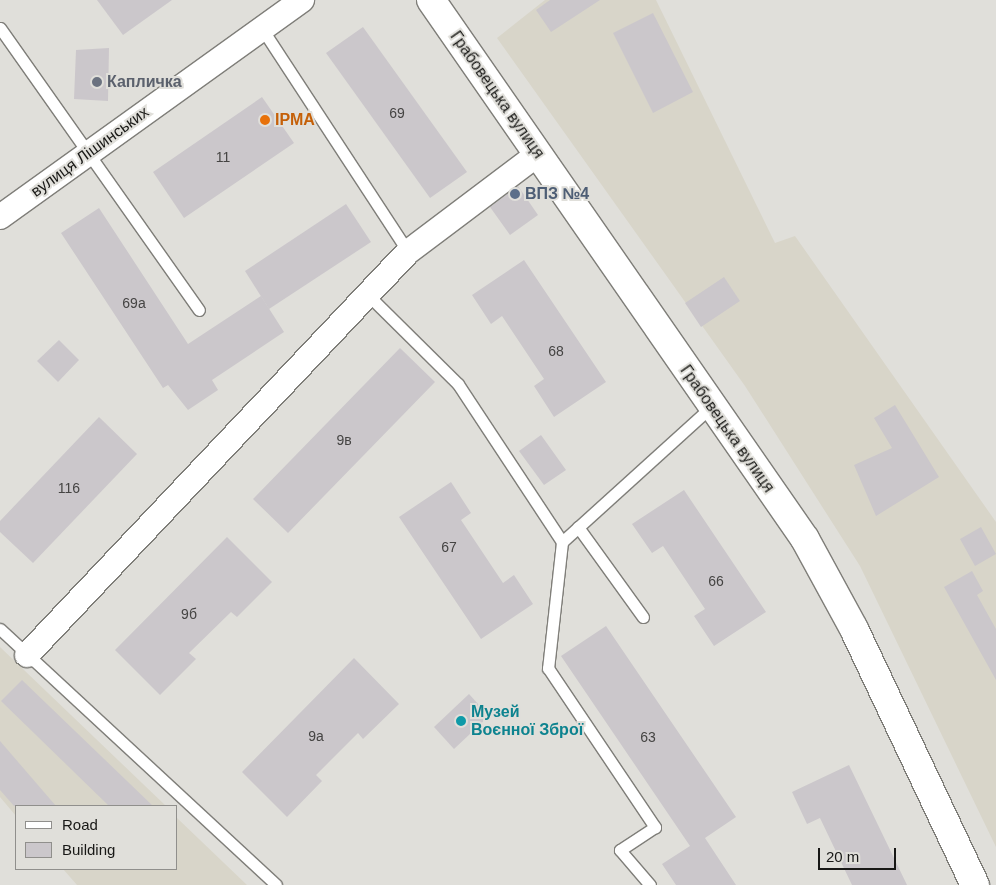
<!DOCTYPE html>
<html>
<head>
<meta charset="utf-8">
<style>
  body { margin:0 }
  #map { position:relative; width:996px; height:885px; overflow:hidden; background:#e0dfda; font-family:Helvetica,sans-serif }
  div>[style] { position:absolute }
  .built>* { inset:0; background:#d8d5c9 }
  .building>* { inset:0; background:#cbc7cb }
  .roads { filter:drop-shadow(1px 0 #7f7e79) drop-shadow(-1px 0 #7f7e79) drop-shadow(0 1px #7f7e79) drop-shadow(0 -1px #7f7e79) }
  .service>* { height:11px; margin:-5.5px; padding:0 5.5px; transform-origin:5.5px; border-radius:5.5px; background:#fff }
  .minor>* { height:24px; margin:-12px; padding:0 12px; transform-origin:12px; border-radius:12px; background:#fff }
  .tertiary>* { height:28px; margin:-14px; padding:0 14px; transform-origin:14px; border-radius:14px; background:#fff }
  .dots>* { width:14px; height:14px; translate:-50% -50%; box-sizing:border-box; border:2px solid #e0dfda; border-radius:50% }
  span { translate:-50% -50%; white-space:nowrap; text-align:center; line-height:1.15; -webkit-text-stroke:4px #e0dfda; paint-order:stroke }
  .number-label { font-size:14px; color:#454443 }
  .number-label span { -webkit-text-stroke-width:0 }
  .worship-label { font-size:16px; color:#5b616d; font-weight:700 }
  .left { translate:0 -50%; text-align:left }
  .street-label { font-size:16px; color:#181816 }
  .food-label { font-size:16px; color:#c56008; font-weight:700 }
  .service-label { font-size:16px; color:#4e5e75; font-weight:700 }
  .culture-label { font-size:16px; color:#0d838f; font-weight:700 }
  .legend { position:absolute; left:15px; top:805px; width:162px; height:65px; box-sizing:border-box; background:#e0dfda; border:1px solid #908f8c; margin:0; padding:6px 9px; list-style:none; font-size:15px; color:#181816 }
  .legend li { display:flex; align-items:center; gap:10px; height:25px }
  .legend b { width:25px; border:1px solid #908f8c }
  .scale { position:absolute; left:818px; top:848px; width:78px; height:22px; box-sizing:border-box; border:2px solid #181816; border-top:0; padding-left:6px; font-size:15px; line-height:18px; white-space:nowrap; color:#181816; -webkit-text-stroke:4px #e0dfda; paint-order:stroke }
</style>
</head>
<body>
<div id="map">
  <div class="built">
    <div style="clip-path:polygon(545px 0,656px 0,775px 243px,795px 236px,996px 522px,996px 847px,860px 566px,745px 386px,497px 38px)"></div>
    <div style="clip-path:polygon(0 647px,166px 806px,16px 806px,16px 816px,0 797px)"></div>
    <div style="clip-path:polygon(176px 817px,247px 885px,77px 885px,63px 869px,176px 869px)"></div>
  </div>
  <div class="building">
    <div style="clip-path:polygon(97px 0,172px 0,123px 35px)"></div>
    <div style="clip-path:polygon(550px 0,600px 0,551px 32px,536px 10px)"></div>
    <div style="clip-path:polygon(653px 13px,693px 92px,653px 113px,613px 33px)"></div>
    <div style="clip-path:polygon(363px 27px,467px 172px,430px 198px,326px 53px)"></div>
    <div style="clip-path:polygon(109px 48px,108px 101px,74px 99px,76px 50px)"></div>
    <div style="clip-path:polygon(262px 97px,294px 143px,184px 218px,153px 172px)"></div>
    <div style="clip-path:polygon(518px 186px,538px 215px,510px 235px,490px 207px)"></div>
    <div style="clip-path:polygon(346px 204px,371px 242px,269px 309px,245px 271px)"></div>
    <div style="clip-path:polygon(99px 208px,188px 344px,261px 296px,284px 332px,212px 380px,218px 390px,188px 410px,168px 385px,163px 388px,61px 233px)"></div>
    <div style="clip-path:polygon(524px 260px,606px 382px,554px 417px,534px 386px,544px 379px,502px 316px,491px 324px,472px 295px)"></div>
    <div style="clip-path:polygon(724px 277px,740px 301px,701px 327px,685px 303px)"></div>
    <div style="clip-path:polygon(59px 340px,79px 360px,58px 382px,37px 361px)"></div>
    <div style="clip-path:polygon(400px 348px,435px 382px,288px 533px,253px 499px)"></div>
    <div style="clip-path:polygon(895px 405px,939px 477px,876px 516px,854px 465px,892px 448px,874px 418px)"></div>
    <div style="clip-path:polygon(99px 417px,137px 454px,33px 563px,0 532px,0 521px)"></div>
    <div style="clip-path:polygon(541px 435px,566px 470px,544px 485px,519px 451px)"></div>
    <div style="clip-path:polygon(451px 482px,471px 513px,461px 520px,503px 583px,514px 575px,533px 604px,481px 639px,399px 517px)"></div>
    <div style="clip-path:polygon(684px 490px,766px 612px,714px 646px,694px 616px,705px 609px,663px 546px,652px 553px,632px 524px)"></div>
    <div style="clip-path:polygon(981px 527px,996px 554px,975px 566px,960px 539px)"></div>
    <div style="clip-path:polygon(227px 537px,272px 582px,237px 617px,231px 612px,189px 653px,196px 659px,160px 695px,115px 650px)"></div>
    <div style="clip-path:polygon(972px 571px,983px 591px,977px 595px,996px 629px,996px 680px,944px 587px)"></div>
    <div style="clip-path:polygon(606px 626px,736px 817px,705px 838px,736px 885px,676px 885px,662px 864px,690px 846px,561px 656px)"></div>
    <div style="clip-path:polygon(354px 658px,399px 704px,363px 739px,358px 733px,316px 775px,322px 781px,287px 817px,242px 772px)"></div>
    <div style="clip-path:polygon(22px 680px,153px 806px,109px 806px,1px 701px)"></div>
    <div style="clip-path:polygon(469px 694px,489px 716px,454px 749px,434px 727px)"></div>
    <div style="clip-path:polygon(0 741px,56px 806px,14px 806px,0 790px)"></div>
    <div style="clip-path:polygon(849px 765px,907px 885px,852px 885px,820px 818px,807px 824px,792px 792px)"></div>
  </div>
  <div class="roads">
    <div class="service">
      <div style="left:261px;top:27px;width:269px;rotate:56.8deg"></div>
      <div style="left:0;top:28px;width:345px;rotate:54.8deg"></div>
      <div style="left:367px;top:294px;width:128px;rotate:44.7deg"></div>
      <div style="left:458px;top:384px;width:189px;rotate:56.6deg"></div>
      <div style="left:562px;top:542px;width:127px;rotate:96.3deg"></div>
      <div style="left:548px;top:668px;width:192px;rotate:56.1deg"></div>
      <div style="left:655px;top:827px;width:42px;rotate:146.7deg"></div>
      <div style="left:620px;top:850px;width:46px;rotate:49.4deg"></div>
      <div style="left:578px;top:527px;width:111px;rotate:54.2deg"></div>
      <div style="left:562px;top:542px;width:201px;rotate:-42.2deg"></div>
      <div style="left:0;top:629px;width:376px;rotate:42.8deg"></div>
    </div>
    <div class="minor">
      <div style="left:0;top:217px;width:372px;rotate:-35.7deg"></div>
      <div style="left:27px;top:655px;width:555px;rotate:-46.61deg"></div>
      <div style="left:408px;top:252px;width:163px;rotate:-37deg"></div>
    </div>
    <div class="tertiary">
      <div style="left:431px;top:0;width:656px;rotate:55.24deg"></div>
      <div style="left:805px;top:539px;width:102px;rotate:61.4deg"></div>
      <div style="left:854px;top:629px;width:283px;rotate:64.7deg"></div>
    </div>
  </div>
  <div class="dots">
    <div style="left:97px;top:82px;background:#6b7280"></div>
    <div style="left:265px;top:120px;background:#e8710a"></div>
    <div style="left:515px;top:194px;background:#5c6f8a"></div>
    <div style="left:461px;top:721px;background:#0f9aa8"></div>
  </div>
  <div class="number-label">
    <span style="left:397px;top:113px">69</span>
    <span style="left:223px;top:157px">11</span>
    <span style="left:134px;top:303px">69а</span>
    <span style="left:556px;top:351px">68</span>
    <span style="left:344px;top:440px">9в</span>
    <span style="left:69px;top:488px">116</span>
    <span style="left:449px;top:547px">67</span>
    <span style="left:716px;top:581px">66</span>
    <span style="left:189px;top:614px">9б</span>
    <span style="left:316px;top:736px">9а</span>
    <span style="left:648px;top:737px">63</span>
  </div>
  <div class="worship-label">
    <span class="left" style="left:107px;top:82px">Капличка</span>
  </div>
  <div class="street-label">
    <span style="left:497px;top:95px;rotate:55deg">Грабовецька вулиця</span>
    <span style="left:90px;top:152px;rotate:-36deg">вулиця Лішинських</span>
    <span style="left:727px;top:429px;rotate:55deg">Грабовецька вулиця</span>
  </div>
  <div class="food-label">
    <span class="left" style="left:275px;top:120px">ІРМА</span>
  </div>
  <div class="service-label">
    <span class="left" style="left:525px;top:194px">ВПЗ №4</span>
  </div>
  <div class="culture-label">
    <span class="left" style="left:471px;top:721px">Музей<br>Воєнної Зброї</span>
  </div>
  <ul class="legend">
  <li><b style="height:6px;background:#fff"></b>Road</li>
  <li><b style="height:14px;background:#cbc7cb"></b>Building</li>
  </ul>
  <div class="scale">20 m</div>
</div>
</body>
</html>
